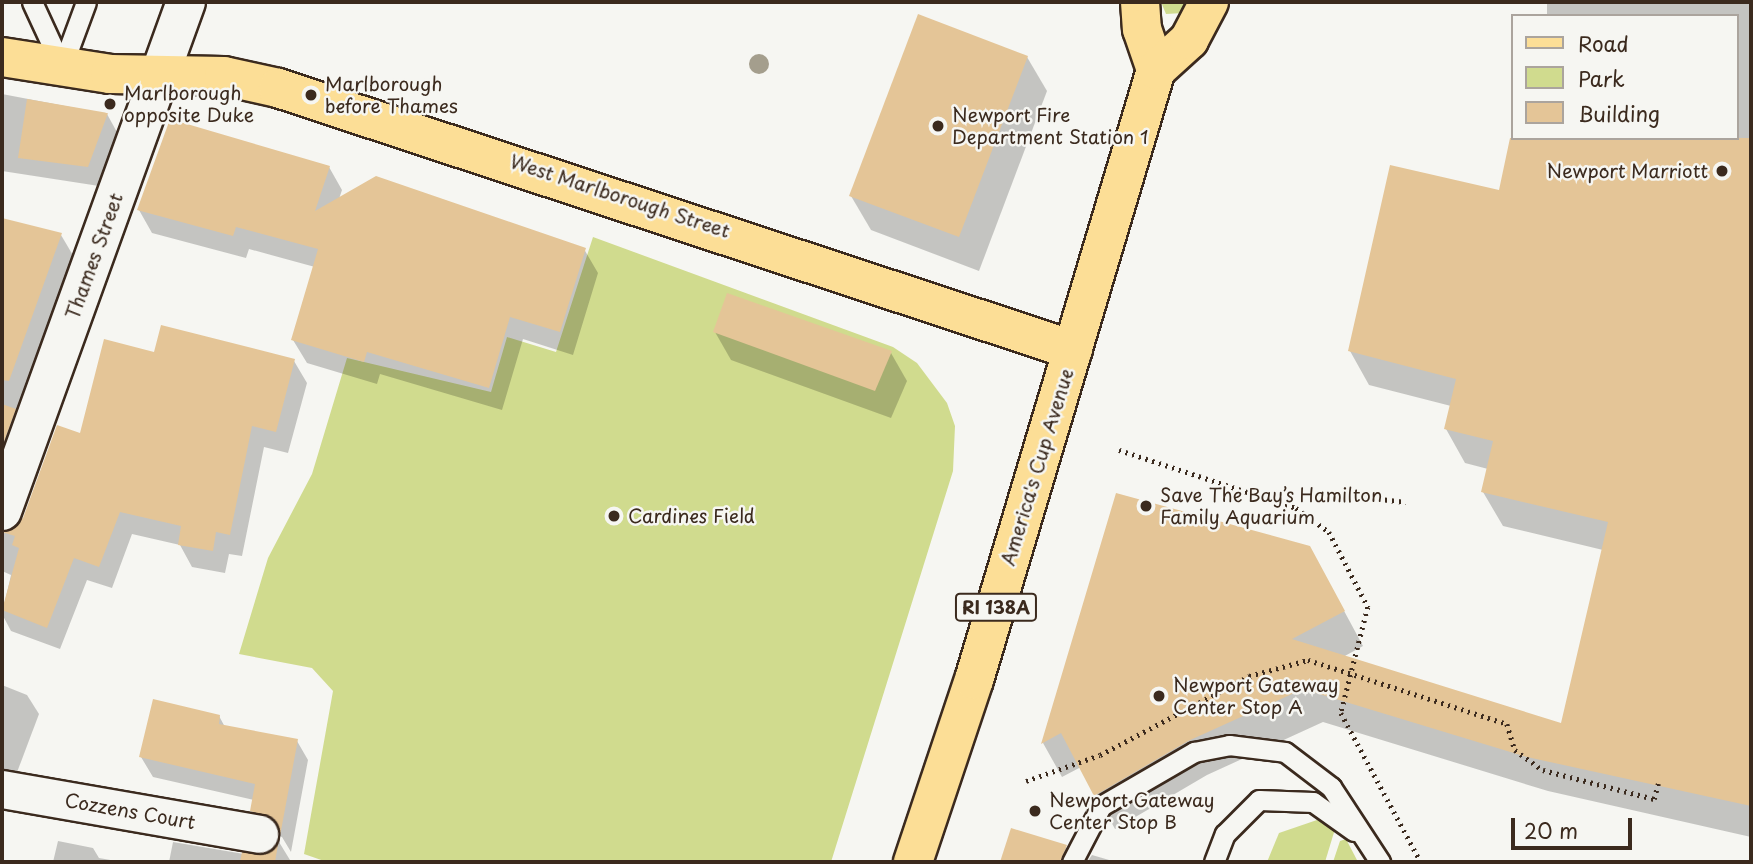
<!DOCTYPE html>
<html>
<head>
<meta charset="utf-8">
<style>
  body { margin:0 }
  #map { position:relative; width:1753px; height:864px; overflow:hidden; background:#f6f6f2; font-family:"Playpen Sans",sans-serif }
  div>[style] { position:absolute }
  .green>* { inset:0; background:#d0db8e }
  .shadow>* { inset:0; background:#0003 }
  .building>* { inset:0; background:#e4c597 }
  .path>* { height:4.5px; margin-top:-2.25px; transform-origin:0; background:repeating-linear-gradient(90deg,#3b2a1e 0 2px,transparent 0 7px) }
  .roads { filter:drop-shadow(2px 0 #3b2a1e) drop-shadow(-2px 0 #3b2a1e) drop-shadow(0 2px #3b2a1e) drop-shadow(0 -2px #3b2a1e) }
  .lane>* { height:19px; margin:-9.5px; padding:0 9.5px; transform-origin:9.5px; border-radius:9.5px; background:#f6f6f2 }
  .street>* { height:37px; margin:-18.5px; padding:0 18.5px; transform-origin:18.5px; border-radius:18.5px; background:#f6f6f2 }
  .secondary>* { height:38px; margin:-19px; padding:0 19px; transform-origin:19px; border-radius:19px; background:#f6f6f2 }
  .primary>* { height:38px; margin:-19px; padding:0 19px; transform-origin:19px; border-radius:19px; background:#fcde96 }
  .trees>* { width:20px; height:20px; margin:-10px; border-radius:50%; background:#a49e8d }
  .dots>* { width:19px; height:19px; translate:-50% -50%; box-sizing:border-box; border:4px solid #f6f6f2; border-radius:50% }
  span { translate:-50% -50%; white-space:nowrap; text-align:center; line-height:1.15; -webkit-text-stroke:5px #f6f6f2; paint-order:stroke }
  .shield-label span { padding:2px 5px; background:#f6f6f2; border:2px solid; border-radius:5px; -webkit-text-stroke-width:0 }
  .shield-label { font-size:18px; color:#3b2a1e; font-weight:700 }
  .poi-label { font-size:19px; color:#3b2a1e }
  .left { translate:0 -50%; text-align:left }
  .right { translate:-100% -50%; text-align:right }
  .street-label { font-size:19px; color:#3b2a1e }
  .frame { position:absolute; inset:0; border:4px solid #3b2a1e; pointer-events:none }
  .legend { position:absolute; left:1511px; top:14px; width:228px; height:126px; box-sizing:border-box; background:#f6f6f2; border:2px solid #aba49d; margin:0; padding:9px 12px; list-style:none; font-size:21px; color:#3b2a1e }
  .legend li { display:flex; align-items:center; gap:14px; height:35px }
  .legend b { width:35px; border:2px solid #aba49d }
  .scale { position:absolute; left:1511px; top:818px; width:121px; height:32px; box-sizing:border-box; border:4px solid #3b2a1e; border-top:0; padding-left:9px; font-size:21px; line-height:24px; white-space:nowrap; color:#3b2a1e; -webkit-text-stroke:5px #f6f6f2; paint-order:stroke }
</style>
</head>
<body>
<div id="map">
  <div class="green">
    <div style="clip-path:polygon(1161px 2px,1185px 2px,1183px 13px,1166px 14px)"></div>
    <div style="clip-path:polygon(593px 237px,893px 347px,917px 363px,947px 403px,955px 426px,953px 471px,831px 862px,327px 862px,304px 854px,333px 691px,312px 668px,239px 654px,268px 558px,312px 474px,347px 358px,491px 392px,507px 337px,556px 352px)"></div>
    <div style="clip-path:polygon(1317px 820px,1335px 829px,1325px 862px,1267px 862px,1279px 833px)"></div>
    <div style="clip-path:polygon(1346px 839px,1358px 862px,1333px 862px,1340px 841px)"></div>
  </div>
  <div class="shadow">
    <div style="clip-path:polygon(1547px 2px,1751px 2px,1751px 837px,1548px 791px,1323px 722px,1207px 775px,1115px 829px,1081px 767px,1062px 777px,1043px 743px,1117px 495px,1329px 583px,1363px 646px,1343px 657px,1562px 726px,1603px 550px,1503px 526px,1483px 492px,1488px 469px,1465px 463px,1446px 429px,1451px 406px,1369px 385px,1350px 351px,1500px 192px,1513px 134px,1737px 138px,1737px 16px,1547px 16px)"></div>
    <div style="clip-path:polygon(1027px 57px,1047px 91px,979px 271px,871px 230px,851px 196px)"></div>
    <div style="clip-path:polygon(2px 94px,107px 114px,118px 134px,99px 186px,2px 171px)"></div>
    <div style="clip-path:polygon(329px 167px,342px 190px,339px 199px,584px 249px,598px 273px,573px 355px,523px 339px,502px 410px,380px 374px,377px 384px,307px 363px,293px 340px,315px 267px,249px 249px,246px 258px,152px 233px,139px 210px)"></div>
    <div style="clip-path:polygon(3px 220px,61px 235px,74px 257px,2px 503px)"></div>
    <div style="clip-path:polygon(715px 332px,891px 353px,907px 381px,891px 418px,731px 360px)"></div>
    <div style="clip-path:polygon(155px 354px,294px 361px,307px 383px,288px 453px,264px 447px,242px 556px,229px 554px,225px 573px,192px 567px,180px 545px,132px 534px,112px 588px,87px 580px,60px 649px,11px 631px,2px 614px,11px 575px,2px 571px,2px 534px,24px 520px,81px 436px)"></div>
    <div style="clip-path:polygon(2px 685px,27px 695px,39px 714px,13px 783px,2px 790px)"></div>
    <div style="clip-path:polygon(219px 716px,225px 727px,297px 741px,308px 760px,291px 852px,282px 837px,263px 831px,251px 811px,254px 800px,153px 777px,141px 757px)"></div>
    <div style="clip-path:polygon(1012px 830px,1066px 847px,1075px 862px,1002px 862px)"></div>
    <div style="clip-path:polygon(58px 841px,93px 848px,99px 858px,122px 862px,53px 862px)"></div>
    <div style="clip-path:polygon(173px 842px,256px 856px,268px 855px,279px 842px,290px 860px,169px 862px)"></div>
    <div style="clip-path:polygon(1092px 855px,1116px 862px,1087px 862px)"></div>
  </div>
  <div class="building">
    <div style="clip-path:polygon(918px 14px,1028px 56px,959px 237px,849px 196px)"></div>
    <div style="clip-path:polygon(27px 99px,108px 113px,88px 167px,18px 158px)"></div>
    <div style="clip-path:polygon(170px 119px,330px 166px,315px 211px,376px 176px,586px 248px,560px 332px,510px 317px,489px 388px,367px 352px,364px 362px,291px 340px,318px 249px,236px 227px,233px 236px,137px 210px)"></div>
    <div style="clip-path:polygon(1510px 138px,1751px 138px,1751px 806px,1527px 757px,1303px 689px,1188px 741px,1094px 796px,1061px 733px,1041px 744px,1116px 493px,1310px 546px,1345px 611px,1292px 639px,1561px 723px,1608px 522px,1481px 492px,1493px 441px,1444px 429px,1456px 379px,1348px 351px,1390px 165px,1499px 190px)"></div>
    <div style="clip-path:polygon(2px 218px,62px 233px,9px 381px,2px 380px)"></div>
    <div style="clip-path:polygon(727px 293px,892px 351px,875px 391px,713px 332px)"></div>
    <div style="clip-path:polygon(161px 325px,295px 359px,276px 432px,252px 426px,230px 535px,216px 532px,213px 551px,178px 545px,181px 526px,120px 512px,99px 567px,74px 558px,47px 628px,2px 610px,19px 548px,12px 545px,15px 536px,2px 532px,23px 518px,57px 425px,80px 433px,104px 339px,154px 352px)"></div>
    <div style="clip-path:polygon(2px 404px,16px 409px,2px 447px)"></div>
    <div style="clip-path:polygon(153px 699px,220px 715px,219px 724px,298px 739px,280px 836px,273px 818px,250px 811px,255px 784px,139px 757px)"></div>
    <div style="clip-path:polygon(1011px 828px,1067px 845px,1060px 862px,1000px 862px)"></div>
    <div style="clip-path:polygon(279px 839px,275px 862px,240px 862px,242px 852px,266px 854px)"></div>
  </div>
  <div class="path">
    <div style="left:1119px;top:450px;width:186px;rotate:18.1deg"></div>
    <div style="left:1296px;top:508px;width:41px;rotate:36deg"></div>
    <div style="left:1329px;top:532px;width:85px;rotate:62.5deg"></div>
    <div style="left:1368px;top:607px;width:109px;rotate:104.3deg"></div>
    <div style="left:1341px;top:713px;width:169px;rotate:61.8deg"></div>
    <div style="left:1364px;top:497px;width:42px;rotate:6.8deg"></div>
    <div style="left:1026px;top:781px;width:78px;rotate:-19.4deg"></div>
    <div style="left:1100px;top:755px;width:169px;rotate:-27.9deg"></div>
    <div style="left:1249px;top:676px;width:61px;rotate:-15.2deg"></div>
    <div style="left:1308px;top:660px;width:209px;rotate:17.8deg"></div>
    <div style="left:1507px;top:724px;width:27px;rotate:73deg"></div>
    <div style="left:1515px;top:750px;width:34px;rotate:36deg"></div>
    <div style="left:1543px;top:770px;width:115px;rotate:14.6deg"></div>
    <div style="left:1654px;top:799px;width:16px;rotate:-75deg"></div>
  </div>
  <div class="roads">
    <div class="lane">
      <div style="left:32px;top:2px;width:72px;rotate:65.2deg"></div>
      <div style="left:62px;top:67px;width:69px;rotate:-69.7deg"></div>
      <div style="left:1072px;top:862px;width:63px;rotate:-62.6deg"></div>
      <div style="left:1101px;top:806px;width:108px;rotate:-30.1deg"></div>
      <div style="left:1194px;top:752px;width:36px;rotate:-11deg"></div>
      <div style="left:1229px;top:745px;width:56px;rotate:7.1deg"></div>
      <div style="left:1285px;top:752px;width:58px;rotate:37.3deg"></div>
      <div style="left:1331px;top:787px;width:90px;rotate:56.8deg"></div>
      <div style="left:1214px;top:862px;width:30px;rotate:-69deg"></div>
      <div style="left:1225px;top:834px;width:48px;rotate:-45deg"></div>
      <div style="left:1259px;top:800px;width:54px;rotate:2.1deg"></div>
      <div style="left:1313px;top:802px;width:50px;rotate:35.3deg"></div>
    </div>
    <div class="street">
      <div style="left:2px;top:789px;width:261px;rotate:9.9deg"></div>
    </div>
    <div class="secondary">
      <div style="left:2px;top:511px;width:541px;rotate:-70.13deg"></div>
    </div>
    <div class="primary">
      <div style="left:1140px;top:2px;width:27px;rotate:86deg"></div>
      <div style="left:1142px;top:29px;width:43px;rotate:71.1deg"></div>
      <div style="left:2px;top:57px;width:109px;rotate:8.9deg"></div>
      <div style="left:110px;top:74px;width:114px;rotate:1deg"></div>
      <div style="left:224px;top:76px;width:55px;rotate:12.5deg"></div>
      <div style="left:278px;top:88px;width:837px;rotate:18.24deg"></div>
      <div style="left:913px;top:862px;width:192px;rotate:-71.5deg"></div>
      <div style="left:974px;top:680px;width:637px;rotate:-73.39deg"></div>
      <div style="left:1156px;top:70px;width:45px;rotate:-42.3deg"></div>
      <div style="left:1189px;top:40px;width:43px;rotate:-62.2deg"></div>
    </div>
  </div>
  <div class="trees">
    <div style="left:759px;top:64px"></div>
  </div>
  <div class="dots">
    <div style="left:311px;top:95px;background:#3b2a1e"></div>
    <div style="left:110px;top:104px;background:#3b2a1e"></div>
    <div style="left:938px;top:126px;background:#3b2a1e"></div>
    <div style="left:1722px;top:171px;background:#3b2a1e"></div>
    <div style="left:1146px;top:506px;background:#3b2a1e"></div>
    <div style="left:614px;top:516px;background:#3b2a1e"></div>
    <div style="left:1159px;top:696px;background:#3b2a1e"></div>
    <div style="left:1035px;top:811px;background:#3b2a1e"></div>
  </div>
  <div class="shield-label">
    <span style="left:996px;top:607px">RI 138A</span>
  </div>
  <div class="poi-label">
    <span class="left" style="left:325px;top:95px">Marlborough<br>before Thames</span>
    <span class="left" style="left:124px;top:104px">Marlborough<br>opposite Duke</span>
    <span class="left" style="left:952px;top:126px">Newport Fire<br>Department Station 1</span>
    <span class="right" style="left:1708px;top:171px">Newport Marriott</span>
    <span class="left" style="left:1160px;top:506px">Save The Bay’s Hamilton<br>Family Aquarium</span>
    <span class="left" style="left:628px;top:516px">Cardines Field</span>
    <span class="left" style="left:1173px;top:696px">Newport Gateway<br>Center Stop A</span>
    <span class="left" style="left:1049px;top:811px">Newport Gateway<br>Center Stop B</span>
  </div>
  <div class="street-label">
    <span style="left:620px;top:196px;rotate:18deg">West Marlborough Street</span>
    <span style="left:94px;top:256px;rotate:-70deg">Thames Street</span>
    <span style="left:1037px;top:467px;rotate:-73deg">America's Cup Avenue</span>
    <span style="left:130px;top:811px;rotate:10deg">Cozzens Court</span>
  </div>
  <div class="frame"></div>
  <ul class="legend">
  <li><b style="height:9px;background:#fcde96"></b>Road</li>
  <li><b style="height:19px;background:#d0db8e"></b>Park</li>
  <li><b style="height:19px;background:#e4c597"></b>Building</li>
  </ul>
  <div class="scale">20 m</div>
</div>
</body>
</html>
